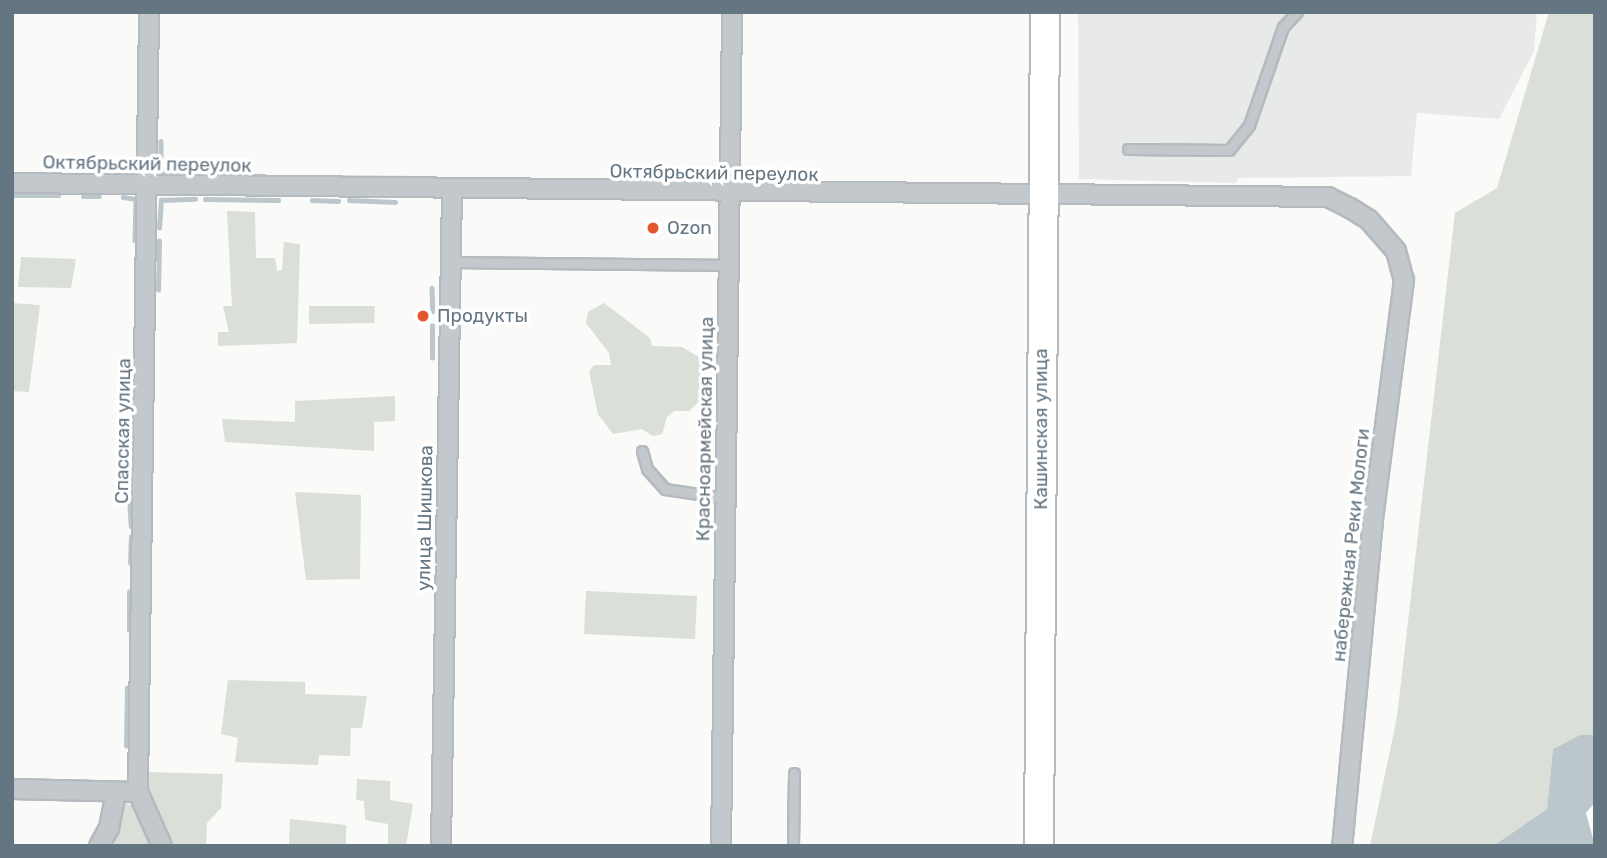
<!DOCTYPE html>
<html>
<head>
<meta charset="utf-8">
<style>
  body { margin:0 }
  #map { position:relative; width:1607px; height:858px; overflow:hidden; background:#fafaf8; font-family:Rubik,sans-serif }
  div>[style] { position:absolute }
  .built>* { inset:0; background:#e8e9e9 }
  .green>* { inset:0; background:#dadfd7 }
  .water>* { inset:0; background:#bbc7cb }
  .stream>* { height:4.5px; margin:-2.25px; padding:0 2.25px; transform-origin:2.25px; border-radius:2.25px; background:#bbc7cb }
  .roads { filter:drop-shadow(2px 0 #b5babe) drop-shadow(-2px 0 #b5babe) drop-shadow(0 2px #b5babe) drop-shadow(0 -2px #b5babe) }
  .service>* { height:9px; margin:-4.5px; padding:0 4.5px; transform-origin:4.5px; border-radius:4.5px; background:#c3c8cc }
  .minor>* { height:18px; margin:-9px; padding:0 9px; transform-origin:9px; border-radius:9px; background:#c3c8cc }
  .primary>* { height:28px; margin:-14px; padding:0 14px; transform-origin:14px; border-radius:14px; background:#fff }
  .dots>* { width:19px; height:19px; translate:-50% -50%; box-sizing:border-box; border:4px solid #fff; border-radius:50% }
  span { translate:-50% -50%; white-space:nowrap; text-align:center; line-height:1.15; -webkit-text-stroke:7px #fff; paint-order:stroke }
  .street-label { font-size:19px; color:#657683 }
  .poi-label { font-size:19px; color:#657683 }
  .left { translate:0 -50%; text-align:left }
  .frame { position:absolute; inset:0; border:14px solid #657683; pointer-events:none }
</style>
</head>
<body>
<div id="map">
  <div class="built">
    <div style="clip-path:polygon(1078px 12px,1537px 12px,1534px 51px,1499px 119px,1417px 113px,1411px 176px,1239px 178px,1235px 183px,1079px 179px)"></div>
  </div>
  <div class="green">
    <div style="clip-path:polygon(1549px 12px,1595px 12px,1595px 735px,1580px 735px,1553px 749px,1547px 809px,1493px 846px,1370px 846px,1397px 717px,1455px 213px,1497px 188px)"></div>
    <div style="clip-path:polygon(227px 211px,255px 212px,256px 258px,275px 258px,277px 271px,282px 270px,284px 242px,300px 244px,297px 343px,218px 346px,218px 332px,229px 332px,223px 306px,232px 306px)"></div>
    <div style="clip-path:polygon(21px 257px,76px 259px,71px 288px,18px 287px)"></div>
    <div style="clip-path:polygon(12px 303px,40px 305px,29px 392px,12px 391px)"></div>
    <div style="clip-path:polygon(604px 303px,650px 338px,652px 346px,682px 347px,702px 359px,709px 392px,689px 411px,674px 411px,667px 417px,662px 434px,653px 436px,642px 429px,613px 434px,598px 414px,589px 372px,594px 365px,611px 365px,609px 353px,586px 323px,588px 312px)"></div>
    <div style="clip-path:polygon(309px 306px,375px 306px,374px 323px,309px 324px)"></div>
    <div style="clip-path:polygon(395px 396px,395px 421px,374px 422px,374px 451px,225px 442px,222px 419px,295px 422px,295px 401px)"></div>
    <div style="clip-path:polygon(295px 492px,361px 495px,360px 579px,306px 580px)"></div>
    <div style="clip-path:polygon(586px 591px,697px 596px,695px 639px,584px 634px)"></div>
    <div style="clip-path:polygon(228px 680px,305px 682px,305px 694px,367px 696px,362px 728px,351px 728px,350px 756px,319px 755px,318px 765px,235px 762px,238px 738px,221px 734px)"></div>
    <div style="clip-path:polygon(143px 772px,223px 774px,221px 808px,207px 823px,206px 846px,171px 846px,146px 795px)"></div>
    <div style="clip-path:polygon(357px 779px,390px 781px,390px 800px,413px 804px,406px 846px,388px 846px,388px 824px,365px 820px,364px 801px,356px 800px)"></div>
    <div style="clip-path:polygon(122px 802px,137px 807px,157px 846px,106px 846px)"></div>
    <div style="clip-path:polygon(290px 819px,346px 825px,346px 846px,289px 846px)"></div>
  </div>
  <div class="water">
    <div style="clip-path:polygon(1580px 735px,1595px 735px,1595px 802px,1586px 813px,1595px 846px,1493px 846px,1547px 809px,1553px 749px)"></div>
  </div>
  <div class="stream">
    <div style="left:161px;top:141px;width:32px;rotate:90deg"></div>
    <div style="left:161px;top:173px;width:30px;rotate:2deg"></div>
    <div style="left:205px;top:175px;width:59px;rotate:1deg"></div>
    <div style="left:287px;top:177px;width:131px;rotate:0.4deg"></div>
    <div style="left:12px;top:196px;width:47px"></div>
    <div style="left:83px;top:197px;width:17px"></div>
    <div style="left:123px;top:197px;width:13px;rotate:9deg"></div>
    <div style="left:136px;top:199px;width:41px;rotate:91.4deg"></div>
    <div style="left:205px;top:199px;width:73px;rotate:0.8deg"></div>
    <div style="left:312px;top:200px;width:26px;rotate:2deg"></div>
    <div style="left:349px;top:200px;width:46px;rotate:2.5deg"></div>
    <div style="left:159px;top:228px;width:28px;rotate:-86deg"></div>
    <div style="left:161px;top:200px;width:34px;rotate:-2deg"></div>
    <div style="left:432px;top:288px;width:23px;rotate:88deg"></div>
    <div style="left:158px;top:290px;width:49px;rotate:-88.8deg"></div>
    <div style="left:432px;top:358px;width:32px;rotate:-90deg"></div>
    <div style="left:130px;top:504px;width:22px;rotate:87deg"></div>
    <div style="left:130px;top:563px;width:26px;rotate:-88deg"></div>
    <div style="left:129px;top:630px;width:38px;rotate:-90deg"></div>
    <div style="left:126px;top:746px;width:58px;rotate:-89deg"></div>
  </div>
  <div class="roads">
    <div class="service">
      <div style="left:1128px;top:149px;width:101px;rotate:0.6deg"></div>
      <div style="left:1229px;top:150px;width:32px;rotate:-51deg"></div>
      <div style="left:1249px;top:125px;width:104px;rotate:-70.9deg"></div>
      <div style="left:1283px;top:27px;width:21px;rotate:-47deg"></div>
      <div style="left:451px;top:262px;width:277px;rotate:0.6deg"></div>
      <div style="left:642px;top:451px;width:19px;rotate:74deg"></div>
      <div style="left:647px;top:469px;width:27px;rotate:48deg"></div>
      <div style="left:665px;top:489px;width:61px;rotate:8.5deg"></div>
      <div style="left:793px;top:846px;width:73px;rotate:-89.2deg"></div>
    </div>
    <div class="minor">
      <div style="left:149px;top:12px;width:780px;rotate:90.81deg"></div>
      <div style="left:138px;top:792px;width:59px;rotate:66deg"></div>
      <div style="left:12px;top:183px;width:1316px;rotate:0.61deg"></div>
      <div style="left:1328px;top:197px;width:25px;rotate:27deg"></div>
      <div style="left:1350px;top:208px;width:22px;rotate:32deg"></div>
      <div style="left:1369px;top:220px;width:41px;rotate:48.9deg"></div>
      <div style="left:1396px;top:251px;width:30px;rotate:75deg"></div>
      <div style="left:1404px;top:280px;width:242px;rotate:97.4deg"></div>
      <div style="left:1373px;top:520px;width:327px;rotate:95.4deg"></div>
      <div style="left:12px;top:789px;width:126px;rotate:1.4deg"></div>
      <div style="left:99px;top:846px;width:21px;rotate:-61deg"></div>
      <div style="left:109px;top:828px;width:37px;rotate:-79deg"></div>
      <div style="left:441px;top:846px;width:656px;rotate:-89.04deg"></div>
      <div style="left:721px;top:846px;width:834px;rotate:-89.24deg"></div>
    </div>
    <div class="primary">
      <div style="left:1039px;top:846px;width:834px;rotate:-89.59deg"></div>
    </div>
  </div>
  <div class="dots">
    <div style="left:653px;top:228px;background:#e4572e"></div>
    <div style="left:423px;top:316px;background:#e4572e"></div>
  </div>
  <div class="street-label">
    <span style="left:147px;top:164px;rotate:1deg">Октябрьский переулок</span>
    <span style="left:714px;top:173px;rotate:1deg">Октябрьский переулок</span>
    <span style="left:705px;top:429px;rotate:-89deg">Красноармейская улица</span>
    <span style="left:1041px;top:429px;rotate:-90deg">Кашинская улица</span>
    <span style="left:123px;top:431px;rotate:-89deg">Спасская улица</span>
    <span style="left:425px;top:518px;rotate:-89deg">улица Шишкова</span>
    <span style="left:1351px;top:545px;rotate:-84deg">набережная Реки Мологи</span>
  </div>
  <div class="poi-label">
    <span class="left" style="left:667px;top:228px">Ozon</span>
    <span class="left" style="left:437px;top:316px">Продукты</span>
  </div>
  <div class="frame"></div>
</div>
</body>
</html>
